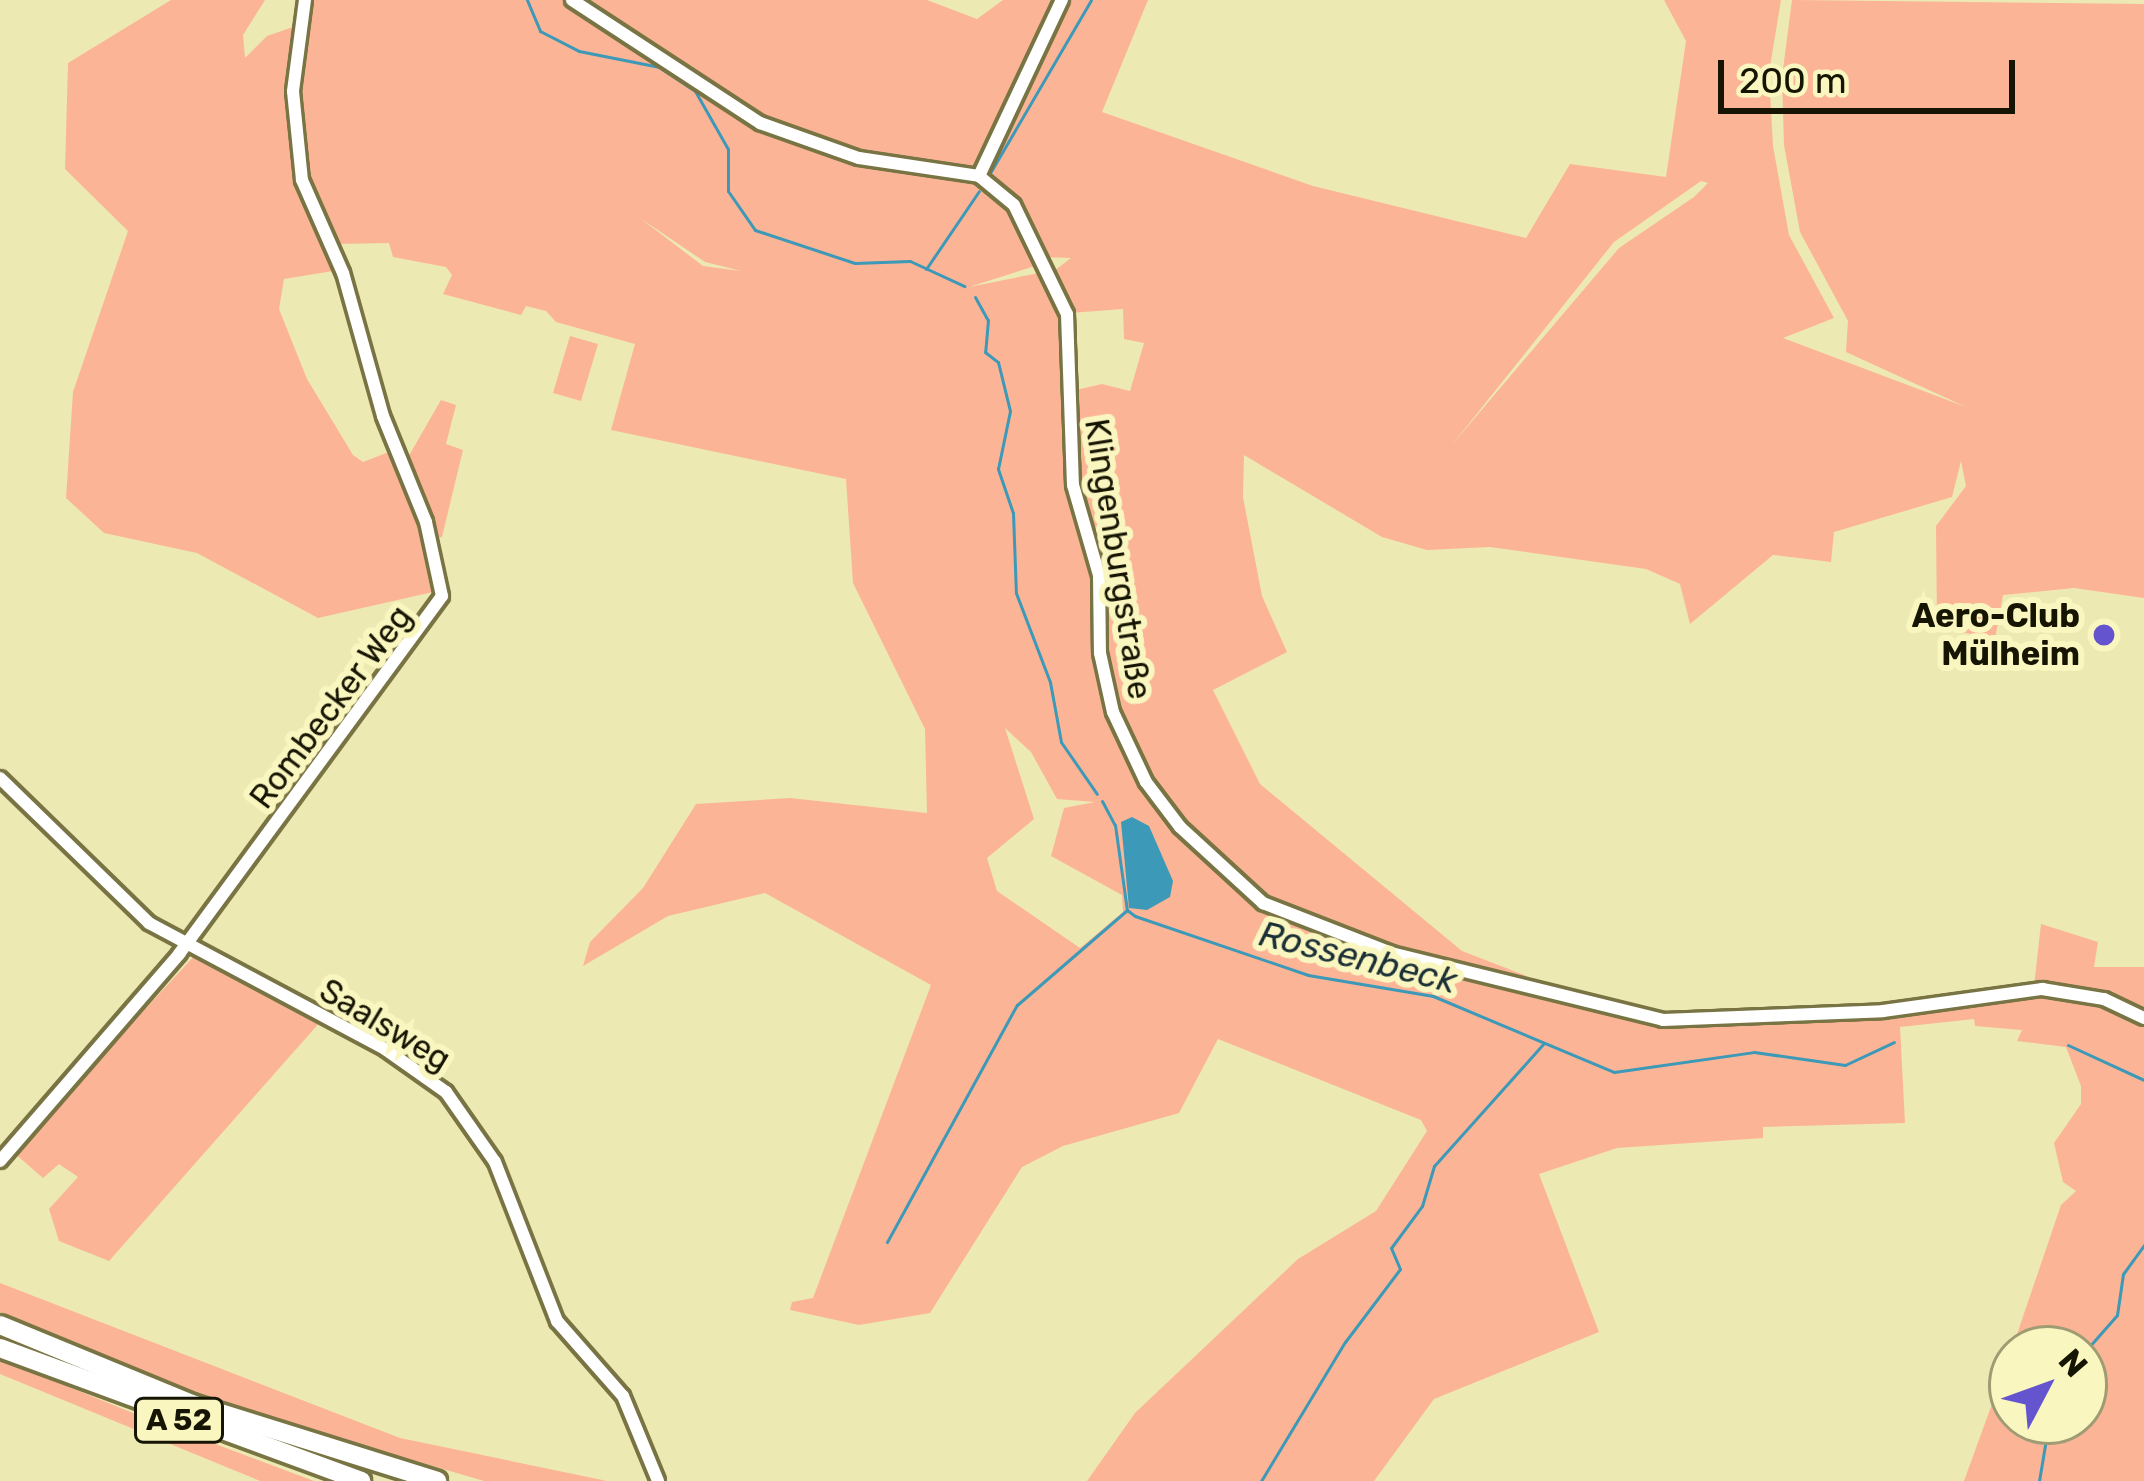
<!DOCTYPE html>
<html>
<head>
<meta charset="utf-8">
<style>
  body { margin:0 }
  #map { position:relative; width:2144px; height:1481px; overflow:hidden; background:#ede9b3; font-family:Rubik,sans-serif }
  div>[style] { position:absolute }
  .green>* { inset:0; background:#fcb496 }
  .water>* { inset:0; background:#3c99b8 }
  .stream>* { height:3px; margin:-1.5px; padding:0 1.5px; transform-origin:1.5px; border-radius:1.5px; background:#3c99b8 }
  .roads { filter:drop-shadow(3px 0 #797443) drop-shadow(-3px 0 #797443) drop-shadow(0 3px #797443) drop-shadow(0 -3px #797443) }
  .minor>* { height:12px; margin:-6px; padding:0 6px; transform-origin:6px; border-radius:6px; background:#fff }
  .highway>* { height:18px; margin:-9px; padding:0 9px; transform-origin:9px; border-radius:9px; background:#fff }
  .dots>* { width:33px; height:33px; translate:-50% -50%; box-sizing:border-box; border:6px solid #faf6c0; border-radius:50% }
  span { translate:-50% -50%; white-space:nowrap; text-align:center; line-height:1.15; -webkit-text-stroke:12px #faf6c0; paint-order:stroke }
  .shield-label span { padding:3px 9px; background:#faf6c0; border:3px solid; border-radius:9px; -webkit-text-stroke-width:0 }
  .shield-label { font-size:30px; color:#161402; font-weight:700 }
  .street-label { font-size:33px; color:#161402 }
  .poi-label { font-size:33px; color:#161402; font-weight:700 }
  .right { translate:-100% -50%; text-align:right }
  .water-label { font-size:36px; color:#1a2f36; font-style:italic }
  .north { position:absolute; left:1988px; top:1325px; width:120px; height:120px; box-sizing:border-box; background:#faf6c0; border:3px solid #9f9c74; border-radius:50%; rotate:49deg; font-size:33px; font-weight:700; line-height:48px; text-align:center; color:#161402 }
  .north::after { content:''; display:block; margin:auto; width:42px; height:54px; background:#6455ce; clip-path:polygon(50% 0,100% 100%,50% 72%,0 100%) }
  .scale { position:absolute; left:1718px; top:60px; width:297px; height:54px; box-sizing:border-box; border:6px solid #161402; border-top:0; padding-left:15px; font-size:36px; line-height:42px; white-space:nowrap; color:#161402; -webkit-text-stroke:9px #faf6c0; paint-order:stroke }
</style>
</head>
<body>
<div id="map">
  <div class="green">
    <div style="clip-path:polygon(171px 0,265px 0,243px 35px,245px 58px,267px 36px,296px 26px,293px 171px,339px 270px,284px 279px,279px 309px,307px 379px,353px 455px,363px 462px,394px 450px,427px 542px,433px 592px,318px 618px,197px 553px,104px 533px,66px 498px,73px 392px,128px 231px,65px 169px,68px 63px)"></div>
    <div style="clip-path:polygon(evenodd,310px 0,927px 0,977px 19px,1003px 0,1057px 0,972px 179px,1008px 202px,1038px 265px,969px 287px,1039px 273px,1063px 315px,1070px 486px,1089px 539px,1096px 536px,1078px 484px,1069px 415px,1076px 390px,1102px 384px,1130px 391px,1144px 343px,1124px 339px,1123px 309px,1070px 313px,1050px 274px,1071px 258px,1044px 257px,1015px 197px,988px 171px,1068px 0,1148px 0,1102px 112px,1313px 186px,1526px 238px,1570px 164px,1666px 177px,1686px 41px,1664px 0,1781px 0,1769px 73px,1773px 146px,1789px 235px,1834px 318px,1783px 338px,1966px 407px,1846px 352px,1848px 321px,1800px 232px,1784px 145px,1782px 77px,1792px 0,2144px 4px,2144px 598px,2074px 588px,2003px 595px,1995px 639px,1937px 627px,1936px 526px,1966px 486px,1961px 461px,1952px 497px,1834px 532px,1831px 562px,1773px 555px,1690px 624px,1680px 584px,1646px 569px,1490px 547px,1427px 550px,1382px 537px,1244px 455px,1243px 497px,1262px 596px,1287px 652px,1213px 690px,1260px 784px,1462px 951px,1529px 977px,1392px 949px,1317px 919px,1317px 926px,1389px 957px,1661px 1024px,1881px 1015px,2043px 993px,2101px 1002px,2144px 1022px,2144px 1481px,1964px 1481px,2012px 1349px,2012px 1421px,2084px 1421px,2084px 1349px,2012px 1349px,2061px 1205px,2076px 1191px,2063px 1182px,2054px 1143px,2081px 1104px,2081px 1086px,2066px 1047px,2017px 1041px,2022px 1030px,1975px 1026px,1974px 1019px,1900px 1027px,1905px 1123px,1763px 1127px,1763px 1138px,1617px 1148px,1539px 1174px,1599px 1332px,1434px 1399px,1374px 1481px,1087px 1481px,1135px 1413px,1298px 1259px,1376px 1211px,1427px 1131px,1421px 1120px,1218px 1039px,1179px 1113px,1063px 1146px,1022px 1167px,930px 1313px,859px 1325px,790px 1310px,792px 1302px,813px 1298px,931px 985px,765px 893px,668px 916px,583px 966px,590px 942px,643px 888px,696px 804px,790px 798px,927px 813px,925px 729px,853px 583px,846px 479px,611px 430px,635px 344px,556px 322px,546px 311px,526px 306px,521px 315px,443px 294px,452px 275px,446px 267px,393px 257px,389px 243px,335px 244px,310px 193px,296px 119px,310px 0,699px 79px,753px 113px,750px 120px,699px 90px,699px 79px,310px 0,1701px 181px,1708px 183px,1694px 197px,1619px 248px,1451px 446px,1614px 242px,1701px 181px,310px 0,640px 218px,705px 262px,741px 271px,703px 266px,640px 218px,310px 0,1005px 728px,1031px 752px,1057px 799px,1095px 802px,1064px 808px,1051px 856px,1122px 895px,1123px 912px,1080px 948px,997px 891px,987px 858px,1034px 819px,1005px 728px)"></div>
    <div style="clip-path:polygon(570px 336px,598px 344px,581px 401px,553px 393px)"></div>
    <div style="clip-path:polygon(441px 400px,456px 405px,446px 444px,463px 450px,442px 537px,434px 538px,407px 459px)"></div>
    <div style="clip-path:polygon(2041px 924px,2098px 942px,2094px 967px,2144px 967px,2144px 1014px,2075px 987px,2034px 986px)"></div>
    <div style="clip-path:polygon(196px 954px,321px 1021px,109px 1261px,59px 1241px,49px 1209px,78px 1177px,59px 1164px,43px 1178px,13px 1152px)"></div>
    <div style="clip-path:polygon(0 1283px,400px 1438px,607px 1481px,484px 1481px,224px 1405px,0 1312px)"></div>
    <div style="clip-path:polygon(0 1359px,133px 1413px,314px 1481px,260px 1481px,0 1374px)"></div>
  </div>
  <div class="water">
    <div style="clip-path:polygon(1132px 817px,1149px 826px,1173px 881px,1170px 897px,1147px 910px,1129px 908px,1121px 822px)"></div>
  </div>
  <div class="stream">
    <div style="left:527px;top:0;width:34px;rotate:67deg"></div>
    <div style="left:540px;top:31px;width:44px;rotate:27.1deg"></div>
    <div style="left:579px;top:51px;width:82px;rotate:11.3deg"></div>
    <div style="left:659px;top:67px;width:43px;rotate:33.7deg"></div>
    <div style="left:695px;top:91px;width:67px;rotate:60.4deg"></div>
    <div style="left:728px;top:149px;width:42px;rotate:90deg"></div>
    <div style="left:728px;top:191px;width:47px;rotate:55.3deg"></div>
    <div style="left:755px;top:230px;width:105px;rotate:18.3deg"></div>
    <div style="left:855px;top:263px;width:55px;rotate:-2.1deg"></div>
    <div style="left:910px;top:261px;width:60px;rotate:24.8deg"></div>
    <div style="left:990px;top:173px;width:200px;rotate:-59.7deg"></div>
    <div style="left:926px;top:269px;width:94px;rotate:-55.8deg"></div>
    <div style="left:975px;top:297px;width:26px;rotate:61deg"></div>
    <div style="left:988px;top:320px;width:32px;rotate:95deg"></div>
    <div style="left:985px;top:352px;width:16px;rotate:38deg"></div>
    <div style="left:998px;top:362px;width:50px;rotate:76.2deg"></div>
    <div style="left:1010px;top:411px;width:59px;rotate:101.7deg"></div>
    <div style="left:998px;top:469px;width:46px;rotate:71.2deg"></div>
    <div style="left:1013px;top:513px;width:80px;rotate:87.9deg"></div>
    <div style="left:1016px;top:593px;width:95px;rotate:69.1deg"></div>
    <div style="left:1050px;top:682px;width:61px;rotate:79.6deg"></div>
    <div style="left:1061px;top:742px;width:63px;rotate:55.3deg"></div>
    <div style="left:1102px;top:801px;width:27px;rotate:62deg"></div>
    <div style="left:1115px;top:825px;width:86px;rotate:82deg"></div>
    <div style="left:1127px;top:910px;width:10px;rotate:37deg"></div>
    <div style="left:1135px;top:916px;width:183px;rotate:18.8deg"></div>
    <div style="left:1308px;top:975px;width:127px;rotate:9.5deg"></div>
    <div style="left:1433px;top:996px;width:196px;rotate:22.8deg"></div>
    <div style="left:1614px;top:1072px;width:141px;rotate:-8.1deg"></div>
    <div style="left:1754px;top:1052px;width:92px;rotate:8.1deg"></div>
    <div style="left:1845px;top:1065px;width:54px;rotate:-25.1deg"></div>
    <div style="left:2068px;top:1045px;width:84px;rotate:24.7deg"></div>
    <div style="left:887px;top:1242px;width:270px;rotate:-61.3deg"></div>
    <div style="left:1017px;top:1005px;width:145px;rotate:-40.8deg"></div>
    <div style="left:2084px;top:1375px;width:27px;rotate:-82deg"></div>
    <div style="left:2088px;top:1348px;width:44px;rotate:-48.7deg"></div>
    <div style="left:2117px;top:1315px;width:41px;rotate:-81.7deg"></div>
    <div style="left:2123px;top:1274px;width:36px;rotate:-54deg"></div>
    <div style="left:1261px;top:1481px;width:162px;rotate:-58.9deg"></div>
    <div style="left:1345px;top:1342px;width:91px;rotate:-53deg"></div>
    <div style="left:1400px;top:1269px;width:23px;rotate:-113deg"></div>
    <div style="left:1391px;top:1248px;width:52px;rotate:-53.6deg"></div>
    <div style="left:1422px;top:1206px;width:42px;rotate:-73.3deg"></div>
    <div style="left:1434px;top:1166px;width:164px;rotate:-48.2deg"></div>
    <div style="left:2039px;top:1481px;width:61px;rotate:-80.5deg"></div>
  </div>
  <div class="roads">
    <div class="minor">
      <div style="left:572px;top:0;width:225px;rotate:33.2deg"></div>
      <div style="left:760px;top:123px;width:105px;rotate:19.5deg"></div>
      <div style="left:859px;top:158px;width:121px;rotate:8.5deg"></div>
      <div style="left:979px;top:176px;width:45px;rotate:39.6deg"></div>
      <div style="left:1014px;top:205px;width:121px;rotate:64.1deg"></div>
      <div style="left:1067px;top:314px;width:171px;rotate:88deg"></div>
      <div style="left:1073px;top:485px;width:94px;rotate:73.9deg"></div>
      <div style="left:1099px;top:575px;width:78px;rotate:89.3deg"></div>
      <div style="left:1100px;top:653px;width:60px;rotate:77.6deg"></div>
      <div style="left:1113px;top:712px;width:77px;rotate:64.8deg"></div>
      <div style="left:1146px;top:782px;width:56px;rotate:52.9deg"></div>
      <div style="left:1180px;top:827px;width:113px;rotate:42.5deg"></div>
      <div style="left:1263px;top:903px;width:137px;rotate:21.3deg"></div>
      <div style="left:1391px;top:953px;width:280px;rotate:13.8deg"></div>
      <div style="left:1663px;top:1020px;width:220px;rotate:-2.3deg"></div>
      <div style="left:1883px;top:1011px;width:161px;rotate:-7.9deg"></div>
      <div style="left:2042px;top:989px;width:63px;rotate:9.2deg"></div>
      <div style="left:2104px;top:999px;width:44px;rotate:25.4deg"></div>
      <div style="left:979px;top:176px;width:195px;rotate:-64.8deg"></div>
      <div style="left:0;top:778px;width:208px;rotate:44.2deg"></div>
      <div style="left:149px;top:923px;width:268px;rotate:28.1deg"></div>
      <div style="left:385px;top:1049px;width:75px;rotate:35.2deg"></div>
      <div style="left:446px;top:1092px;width:85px;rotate:55deg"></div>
      <div style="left:495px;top:1162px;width:171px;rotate:68.7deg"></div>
      <div style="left:557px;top:1321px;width:100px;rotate:48.7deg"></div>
      <div style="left:623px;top:1396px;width:92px;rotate:67.6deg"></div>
      <div style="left:0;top:1161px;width:274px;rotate:-49.1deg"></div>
      <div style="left:179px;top:954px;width:444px;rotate:-53.7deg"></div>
      <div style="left:442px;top:596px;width:76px;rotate:-102.2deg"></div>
      <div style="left:426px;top:522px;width:114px;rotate:-112.1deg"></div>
      <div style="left:383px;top:416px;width:148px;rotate:-105.6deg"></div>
      <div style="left:343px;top:273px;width:102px;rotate:-113.8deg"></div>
      <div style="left:302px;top:180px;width:89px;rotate:-95.8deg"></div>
      <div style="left:293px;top:91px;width:92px;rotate:-82.5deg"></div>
    </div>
    <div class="highway">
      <div style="left:0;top:1325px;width:208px;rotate:22.4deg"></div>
      <div style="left:192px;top:1404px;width:257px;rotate:17.4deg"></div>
      <div style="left:0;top:1348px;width:385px;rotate:20.2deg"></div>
    </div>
  </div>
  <div class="dots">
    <div style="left:2104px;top:635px;background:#6455ce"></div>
  </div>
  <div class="shield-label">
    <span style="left:179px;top:1420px">A 52</span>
  </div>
  <div class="street-label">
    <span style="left:1118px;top:559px;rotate:81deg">Klingenburgstraße</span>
    <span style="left:331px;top:707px;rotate:-53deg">Rombecker Weg</span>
    <span style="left:385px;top:1025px;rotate:31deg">Saalsweg</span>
  </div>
  <div class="poi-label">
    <span class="right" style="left:2080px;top:635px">Aero-Club<br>Mülheim</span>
  </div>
  <div class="water-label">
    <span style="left:1358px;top:957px;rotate:14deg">Rossenbeck</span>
  </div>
  <div class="north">N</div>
  <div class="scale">200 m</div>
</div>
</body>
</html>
